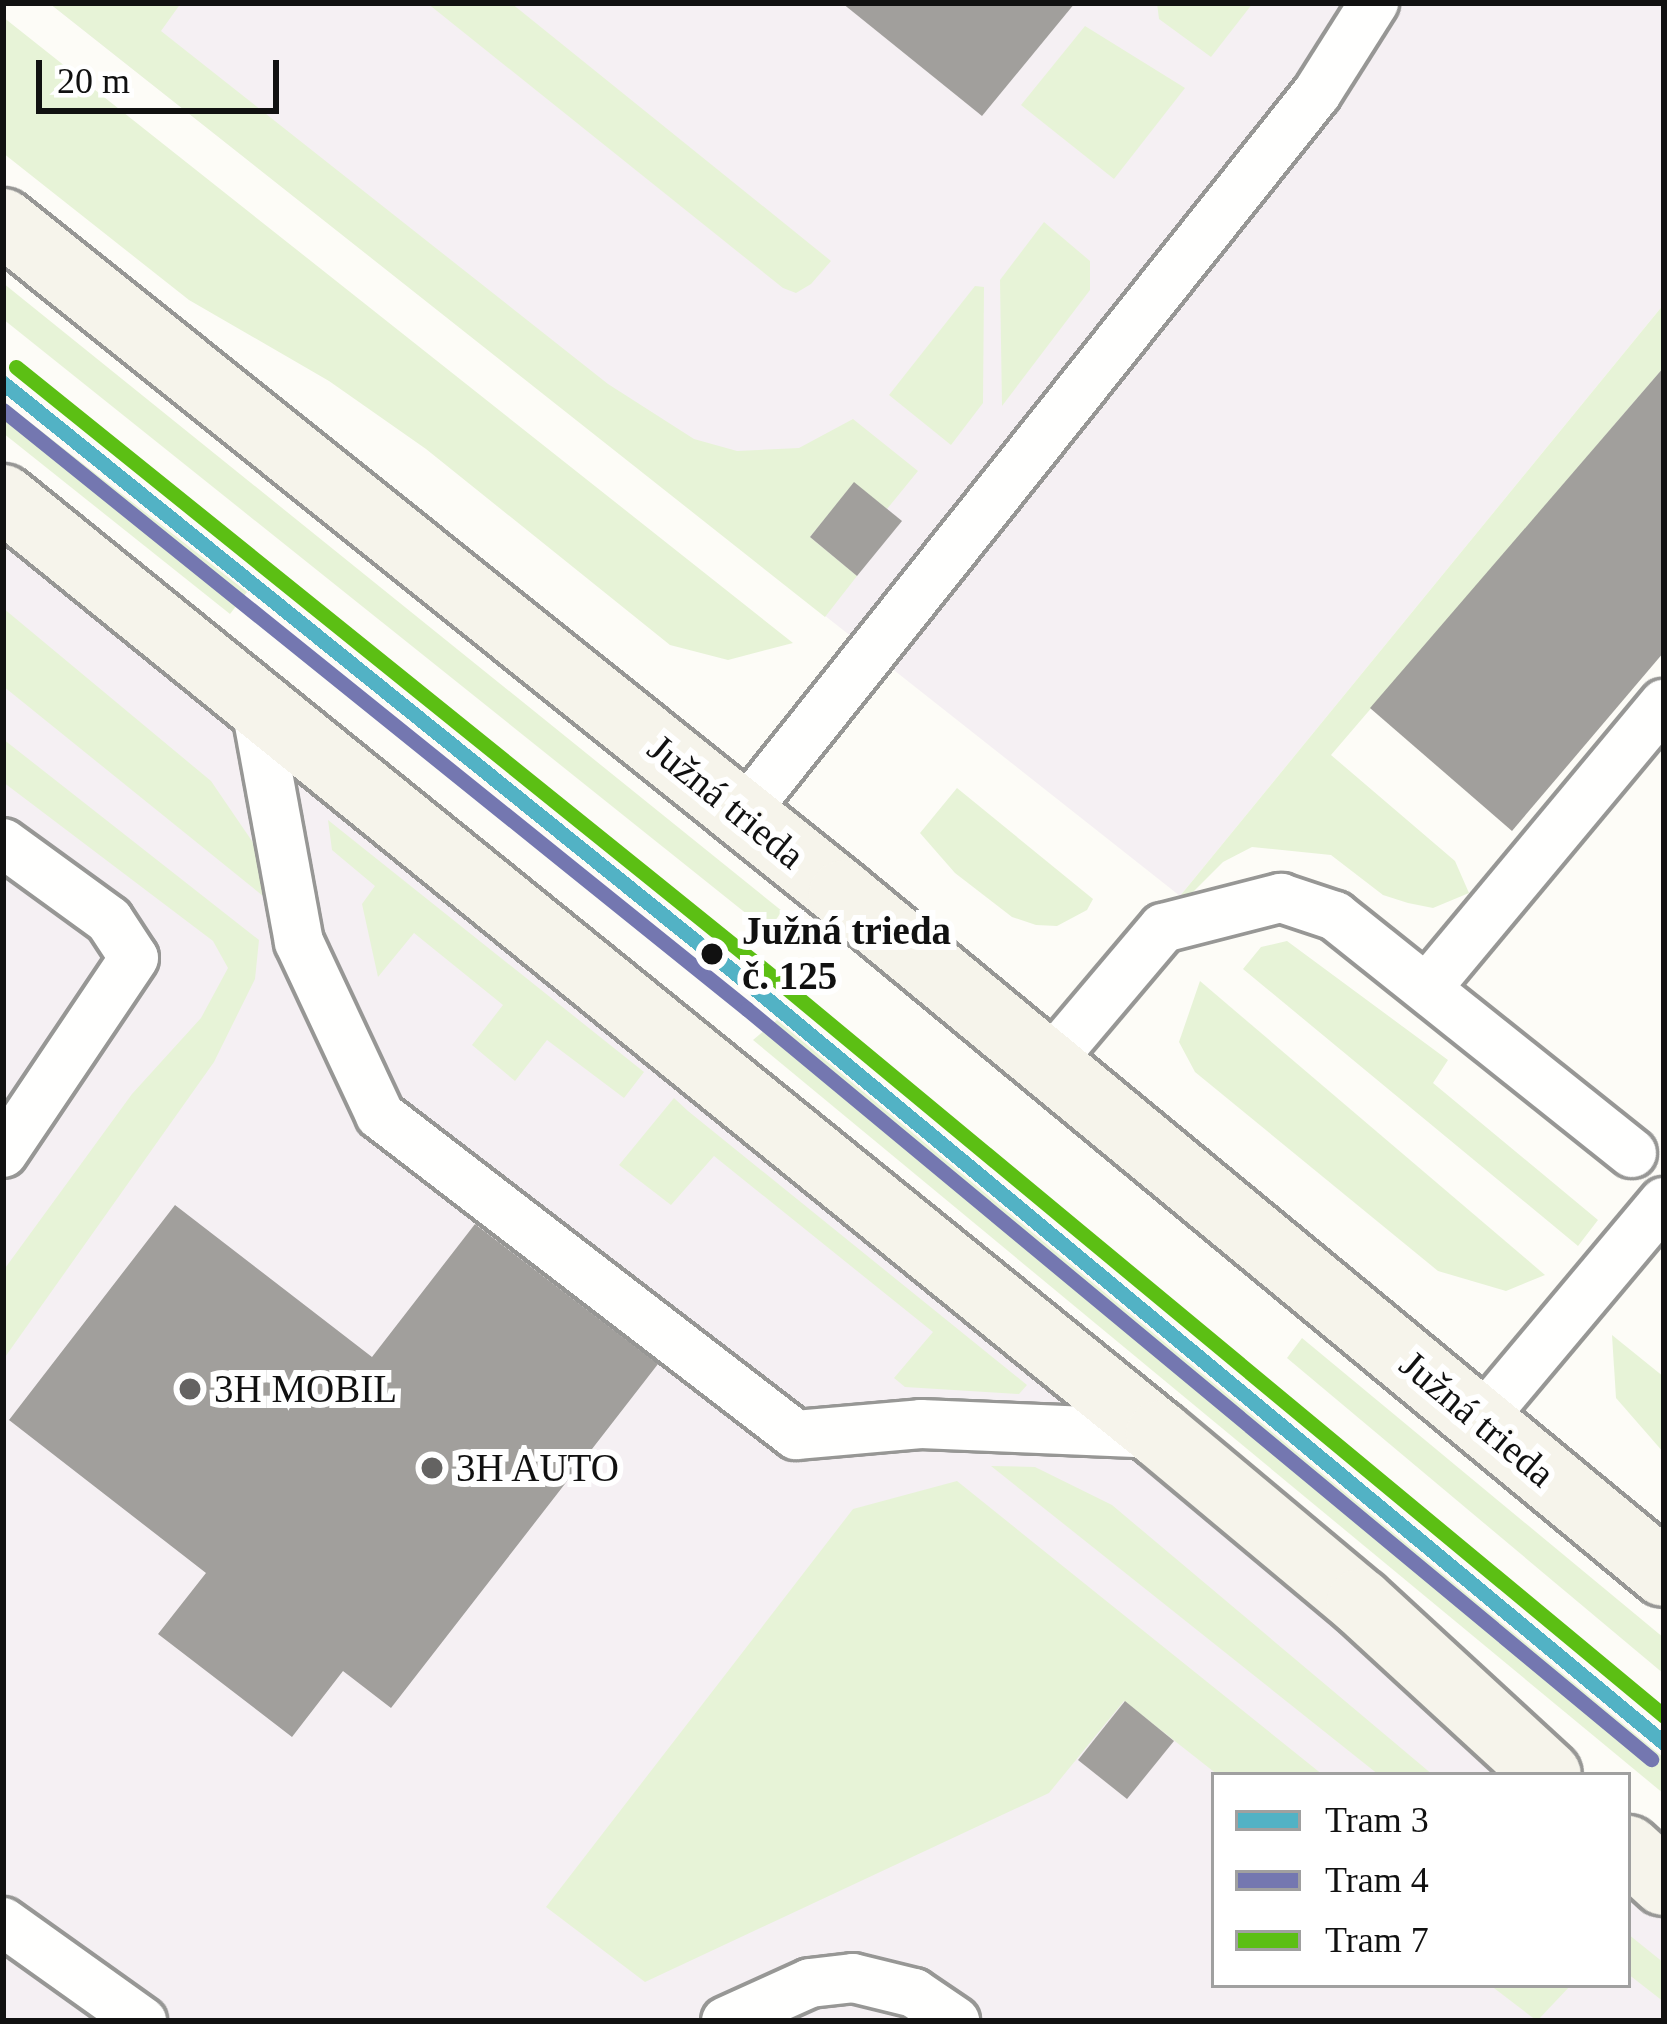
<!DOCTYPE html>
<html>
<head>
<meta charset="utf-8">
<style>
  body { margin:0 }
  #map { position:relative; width:1667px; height:2024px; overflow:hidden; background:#fdfcf7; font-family:"Times New Roman",serif }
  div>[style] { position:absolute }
  .industrial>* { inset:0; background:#f5f0f3 }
  .green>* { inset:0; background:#e7f3d7 }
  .building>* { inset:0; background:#a19f9c }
  .roads { filter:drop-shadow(3px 0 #979795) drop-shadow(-3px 0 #979795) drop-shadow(0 3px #979795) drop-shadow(0 -3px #979795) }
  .lane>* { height:48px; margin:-24px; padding:0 24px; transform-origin:24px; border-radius:24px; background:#fffffe }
  .secondary>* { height:66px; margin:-33px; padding:0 33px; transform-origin:33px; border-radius:33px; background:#f6f4eb }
  .tram-1>* { height:15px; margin:-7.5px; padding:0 7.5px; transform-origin:7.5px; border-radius:7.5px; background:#52b2c5 }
  .tram-2>* { height:15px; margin:-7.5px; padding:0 7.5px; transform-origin:7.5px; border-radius:7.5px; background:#7477b0 }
  .tram-3>* { height:15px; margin:-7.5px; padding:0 7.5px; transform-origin:7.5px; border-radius:7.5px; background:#5cbf14 }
  .dots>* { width:33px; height:33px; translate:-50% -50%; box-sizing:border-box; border:6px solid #fff; border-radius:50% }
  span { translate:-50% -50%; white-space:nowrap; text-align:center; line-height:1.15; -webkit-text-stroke:12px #fff; paint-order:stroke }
  .street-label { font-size:39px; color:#111 }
  .stop-label { font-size:39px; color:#111; font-weight:700 }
  .left { translate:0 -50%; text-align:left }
  .poi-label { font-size:39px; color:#111 }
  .frame { position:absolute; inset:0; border:6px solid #111; pointer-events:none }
  .legend { position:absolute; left:1211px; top:1772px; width:420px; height:216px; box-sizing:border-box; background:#fff; border:3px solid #a0a0a0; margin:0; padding:15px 21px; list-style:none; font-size:36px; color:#111 }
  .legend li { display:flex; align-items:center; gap:24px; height:60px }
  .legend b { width:60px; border:3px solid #a0a0a0 }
  .scale { position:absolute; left:36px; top:60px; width:243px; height:54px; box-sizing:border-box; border:6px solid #111; border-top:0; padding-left:15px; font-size:36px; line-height:42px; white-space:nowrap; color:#111; -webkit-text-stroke:9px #fff; paint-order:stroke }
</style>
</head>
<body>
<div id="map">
  <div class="industrial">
    <div style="clip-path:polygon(49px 3px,1664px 3px,1664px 304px,1180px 896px)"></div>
    <div style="clip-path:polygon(3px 500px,1548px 1775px,1214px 1775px,1214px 1985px,1628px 1985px,1628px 1849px,1664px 1882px,1664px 2021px,3px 2021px)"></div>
  </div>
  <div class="green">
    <div style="clip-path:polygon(49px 3px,181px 3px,161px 31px,608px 384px,694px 439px,737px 451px,799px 448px,853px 419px,918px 471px,887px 509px,854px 483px,810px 537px,857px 576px,825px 617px)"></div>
    <div style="clip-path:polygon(427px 3px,511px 3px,831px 261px,811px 284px,796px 293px,783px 288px)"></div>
    <div style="clip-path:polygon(1157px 3px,1253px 3px,1211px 57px,1159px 19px)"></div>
    <div style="clip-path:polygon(3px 17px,793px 643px,728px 660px,670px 645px,426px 449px,329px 381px,189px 300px,51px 191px,3px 153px)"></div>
    <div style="clip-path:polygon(1085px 26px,1185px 88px,1114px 179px,1021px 105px)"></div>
    <div style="clip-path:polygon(1044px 222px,1090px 261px,1090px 290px,1002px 406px,1000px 280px)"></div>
    <div style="clip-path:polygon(3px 283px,782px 911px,768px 931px,3px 319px)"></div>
    <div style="clip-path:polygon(975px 286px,984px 287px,983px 403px,951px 445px,889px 395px)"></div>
    <div style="clip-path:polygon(1664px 304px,1664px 367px,1331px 755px,1455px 861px,1469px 893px,1433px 908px,1408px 903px,1383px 895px,1331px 855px,1252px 847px,1223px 862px,1185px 900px,1180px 896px)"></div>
    <div style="clip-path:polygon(3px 401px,247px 592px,230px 614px,3px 433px)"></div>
    <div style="clip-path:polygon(3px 608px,211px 781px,254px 844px,263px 896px,3px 686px)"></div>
    <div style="clip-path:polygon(3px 739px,259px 940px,255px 979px,214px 1062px,3px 1360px,3px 1271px,132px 1094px,201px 1018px,228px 968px,213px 941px,3px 782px)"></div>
    <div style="clip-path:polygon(957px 788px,1093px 899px,1087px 910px,1057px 926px,1036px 925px,1012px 917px,955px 873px,920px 833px)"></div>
    <div style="clip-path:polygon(328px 820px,644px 1072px,624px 1098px,547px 1040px,515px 1081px,472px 1045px,503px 1005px,414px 933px,378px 977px,362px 904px,375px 886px,332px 850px)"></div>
    <div style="clip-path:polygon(1287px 941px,1448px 1060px,1433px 1083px,1598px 1220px,1578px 1246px,1243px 969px,1261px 947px)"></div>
    <div style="clip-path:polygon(1200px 981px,1545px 1275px,1506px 1291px,1438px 1271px,1195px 1072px,1179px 1042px)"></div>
    <div style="clip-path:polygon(777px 1020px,1664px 1758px,1664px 1794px,753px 1040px)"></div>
    <div style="clip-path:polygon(674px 1098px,688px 1111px,1027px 1385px,1019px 1394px,905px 1387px,894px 1378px,933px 1332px,714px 1156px,671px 1205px,619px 1165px)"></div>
    <div style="clip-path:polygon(1612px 1335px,1664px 1377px,1664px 1453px,1616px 1398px)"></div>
    <div style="clip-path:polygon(1302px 1338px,1664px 1638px,1664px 1674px,1287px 1358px)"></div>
    <div style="clip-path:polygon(991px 1466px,1035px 1467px,1112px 1505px,1433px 1775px,1379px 1775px)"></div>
    <div style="clip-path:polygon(957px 1481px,1323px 1775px,1218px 1775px,1124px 1701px,1049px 1793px,645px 1982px,546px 1907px,853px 1509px)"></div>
    <div style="clip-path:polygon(1628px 1934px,1664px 1963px,1664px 2002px,1628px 1974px)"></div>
    <div style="clip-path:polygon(1490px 1985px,1571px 1985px,1537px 2021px)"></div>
  </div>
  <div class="building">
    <div style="clip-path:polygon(842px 3px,1075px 3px,982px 116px)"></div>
    <div style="clip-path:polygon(1664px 367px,1664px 652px,1512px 831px,1370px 708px)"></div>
    <div style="clip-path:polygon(854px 482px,902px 521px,857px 576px,810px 537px)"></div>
    <div style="clip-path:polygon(175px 1205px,372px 1357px,475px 1224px,658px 1364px,391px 1708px,343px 1671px,292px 1737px,158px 1634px,206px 1573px,9px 1420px)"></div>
    <div style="clip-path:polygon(1125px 1701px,1174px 1741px,1127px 1799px,1078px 1760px)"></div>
  </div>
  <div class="roads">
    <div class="lane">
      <div style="left:254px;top:697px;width:249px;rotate:79.6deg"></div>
      <div style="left:299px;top:942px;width:191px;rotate:64.9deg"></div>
      <div style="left:380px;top:1115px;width:525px;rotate:37.57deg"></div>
      <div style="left:796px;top:1435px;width:125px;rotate:-5deg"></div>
      <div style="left:921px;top:1424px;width:238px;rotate:2.4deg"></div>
      <div style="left:742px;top:815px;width:923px;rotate:-51.47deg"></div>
      <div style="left:1317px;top:93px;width:107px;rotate:-57.7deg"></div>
      <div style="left:3px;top:843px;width:131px;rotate:36deg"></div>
      <div style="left:109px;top:920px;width:45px;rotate:56.7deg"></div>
      <div style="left:134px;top:958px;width:235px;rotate:123.9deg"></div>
      <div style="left:1427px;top:988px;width:370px;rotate:-50.2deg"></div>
      <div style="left:1048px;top:1064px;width:178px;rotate:-49.8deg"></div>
      <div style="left:1163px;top:928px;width:122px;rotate:-14.3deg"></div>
      <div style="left:1281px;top:898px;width:57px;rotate:18.4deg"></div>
      <div style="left:1335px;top:916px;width:380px;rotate:38.6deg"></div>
      <div style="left:1480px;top:1421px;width:286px;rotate:-50deg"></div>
      <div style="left:3px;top:1922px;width:171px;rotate:35.5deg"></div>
      <div style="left:726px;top:2021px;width:92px;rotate:-24.3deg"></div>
      <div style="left:810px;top:1983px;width:43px;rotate:-6.6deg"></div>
      <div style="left:853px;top:1978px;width:63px;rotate:13.8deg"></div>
      <div style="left:914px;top:1993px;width:50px;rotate:34.3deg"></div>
    </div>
    <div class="secondary">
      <div style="left:3px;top:222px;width:1075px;rotate:38.69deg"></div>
      <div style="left:842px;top:894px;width:1066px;rotate:39.56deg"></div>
      <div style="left:3px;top:498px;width:1487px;rotate:39deg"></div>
      <div style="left:1159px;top:1434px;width:262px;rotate:39.9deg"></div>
      <div style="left:1360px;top:1602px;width:255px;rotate:42.6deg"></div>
      <div style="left:1628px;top:1849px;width:49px;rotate:42.5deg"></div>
    </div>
  </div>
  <div class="tram-1">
    <div style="left:3px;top:383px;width:972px;rotate:38.86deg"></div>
    <div style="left:760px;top:993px;width:1175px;rotate:39.68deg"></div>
  </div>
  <div class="tram-2">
    <div style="left:3px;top:410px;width:955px;rotate:38.84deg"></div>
    <div style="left:747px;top:1009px;width:1175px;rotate:39.68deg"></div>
  </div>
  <div class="tram-3">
    <div style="left:16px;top:367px;width:972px;rotate:38.86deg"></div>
    <div style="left:773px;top:977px;width:1158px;rotate:39.67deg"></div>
  </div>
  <div class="dots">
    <div style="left:712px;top:954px;background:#111"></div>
    <div style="left:190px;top:1389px;background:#646362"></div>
    <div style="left:432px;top:1468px;background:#646362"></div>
  </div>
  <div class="street-label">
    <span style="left:726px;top:802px;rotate:39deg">Južná trieda</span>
    <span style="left:1477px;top:1419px;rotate:40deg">Južná trieda</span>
  </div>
  <div class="stop-label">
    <span class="left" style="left:742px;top:954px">Južná trieda<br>č. 125</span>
  </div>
  <div class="poi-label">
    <span class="left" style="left:214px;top:1389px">3H MOBIL</span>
    <span class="left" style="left:456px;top:1468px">3H AUTO</span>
  </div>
  <div class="frame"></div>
  <ul class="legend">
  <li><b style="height:15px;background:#52b2c5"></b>Tram 3</li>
  <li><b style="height:15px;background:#7477b0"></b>Tram 4</li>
  <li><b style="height:15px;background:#5cbf14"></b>Tram 7</li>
  </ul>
  <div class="scale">20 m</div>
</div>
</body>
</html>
